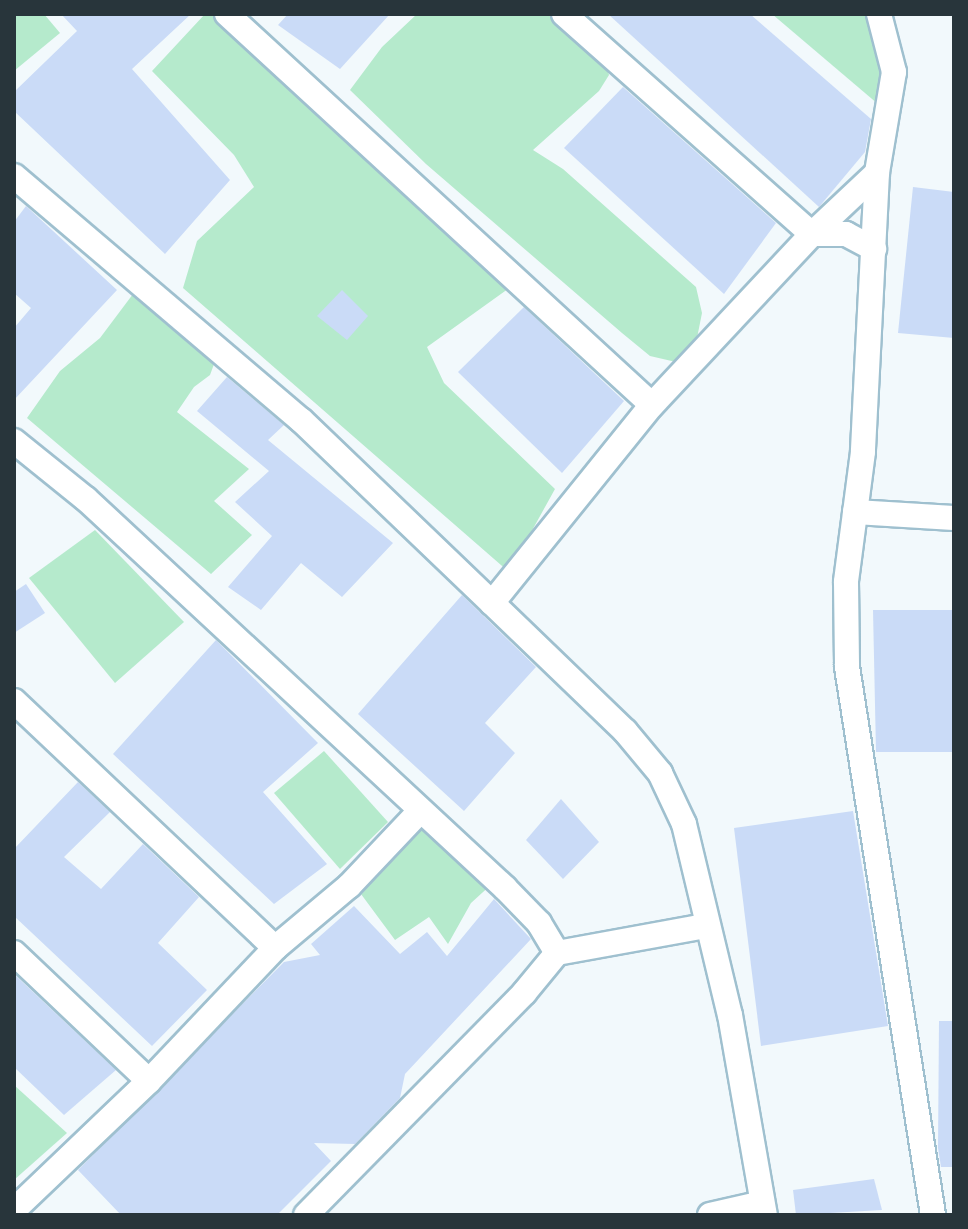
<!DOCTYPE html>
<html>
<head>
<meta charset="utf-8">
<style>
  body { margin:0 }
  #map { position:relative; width:968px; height:1229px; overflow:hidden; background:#f2f9fc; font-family:"IBM Plex Sans",sans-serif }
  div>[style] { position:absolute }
  .green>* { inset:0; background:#b5eacc }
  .building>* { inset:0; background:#cadbf7 }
  .roads { filter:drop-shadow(2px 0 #9fc0cf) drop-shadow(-2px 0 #9fc0cf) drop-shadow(0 2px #9fc0cf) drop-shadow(0 -2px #9fc0cf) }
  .street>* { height:24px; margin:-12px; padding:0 12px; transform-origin:12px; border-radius:12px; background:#fff }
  span { translate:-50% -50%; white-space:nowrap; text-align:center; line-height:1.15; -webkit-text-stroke:8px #fff; paint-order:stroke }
  .frame { position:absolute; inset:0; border:16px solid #28353b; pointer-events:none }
</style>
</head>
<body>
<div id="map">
  <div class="green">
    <div style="clip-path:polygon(14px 14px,44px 14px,60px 33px,14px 71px)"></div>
    <div style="clip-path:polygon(205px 14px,221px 14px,522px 279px,427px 347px,444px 383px,555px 489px,509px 572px,183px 288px,197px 241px,254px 187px,234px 155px,152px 71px)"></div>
    <div style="clip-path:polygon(417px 14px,562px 14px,604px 57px,609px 75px,599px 91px,533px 150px,563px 169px,696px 287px,702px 313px,697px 338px,676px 362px,650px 356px,622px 333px,426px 164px,350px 90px,382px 47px)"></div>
    <div style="clip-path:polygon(772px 14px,872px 14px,884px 50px,885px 110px)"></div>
    <div style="clip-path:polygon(133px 294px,217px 356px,210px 375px,194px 387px,177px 412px,249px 469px,214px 501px,252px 535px,211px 574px,27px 418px,60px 371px,100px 338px)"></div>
    <div style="clip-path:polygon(95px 530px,184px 622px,115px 683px,29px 578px)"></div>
    <div style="clip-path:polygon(324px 751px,388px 822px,340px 869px,274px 793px)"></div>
    <div style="clip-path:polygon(426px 813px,505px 872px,471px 903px,448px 944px,429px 917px,395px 940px,358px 890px)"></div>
    <div style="clip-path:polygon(14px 1085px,67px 1133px,14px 1180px)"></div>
  </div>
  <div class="building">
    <div style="clip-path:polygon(61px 14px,191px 14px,132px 69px,230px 180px,165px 254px,14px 111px,14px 92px,77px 31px)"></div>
    <div style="clip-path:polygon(288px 14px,390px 14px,340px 69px,278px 25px)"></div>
    <div style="clip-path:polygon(608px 14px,750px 14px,871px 119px,865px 152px,819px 207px)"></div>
    <div style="clip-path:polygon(623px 87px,776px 223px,724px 294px,564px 148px)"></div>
    <div style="clip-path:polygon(913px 187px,954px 192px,954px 338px,898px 333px)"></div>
    <div style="clip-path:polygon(26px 206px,117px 290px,14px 400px,14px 328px,31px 308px,14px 293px,14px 222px)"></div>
    <div style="clip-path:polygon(342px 290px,368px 316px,347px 340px,317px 316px)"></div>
    <div style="clip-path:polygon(524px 307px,624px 401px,562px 473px,458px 372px)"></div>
    <div style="clip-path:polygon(227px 377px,284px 425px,268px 440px,393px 543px,342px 597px,301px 563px,261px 610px,228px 587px,272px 536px,235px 502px,269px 471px,197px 411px)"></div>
    <div style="clip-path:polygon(26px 584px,45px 613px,14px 633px,14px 592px)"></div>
    <div style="clip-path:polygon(462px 595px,536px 667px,485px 723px,515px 753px,464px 811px,358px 714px)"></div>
    <div style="clip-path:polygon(873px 610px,954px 610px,954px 752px,876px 752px)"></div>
    <div style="clip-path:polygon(216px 640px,318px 743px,263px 792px,327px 864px,274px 904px,113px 754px)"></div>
    <div style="clip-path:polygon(78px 782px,110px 812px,64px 857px,101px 889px,143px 844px,199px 897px,158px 943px,207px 990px,152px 1046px,14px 916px,14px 849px)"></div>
    <div style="clip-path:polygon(561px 799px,599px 842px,563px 879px,526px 840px)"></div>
    <div style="clip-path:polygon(853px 811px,888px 1026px,761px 1046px,734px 828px)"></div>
    <div style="clip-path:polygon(494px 899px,531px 939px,405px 1074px,400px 1098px,355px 1144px,314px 1143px,331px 1161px,277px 1215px,121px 1215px,78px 1170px,284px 962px,320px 955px,311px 944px,354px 906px,400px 954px,427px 932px,447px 956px)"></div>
    <div style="clip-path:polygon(14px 974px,116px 1070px,64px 1115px,14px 1067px)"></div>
    <div style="clip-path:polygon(939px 1021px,954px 1021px,954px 1167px,941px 1167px,938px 1148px)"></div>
    <div style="clip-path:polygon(874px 1179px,882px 1210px,796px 1215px,793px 1190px)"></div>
  </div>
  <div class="roads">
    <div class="street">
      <div style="left:227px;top:14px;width:577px;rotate:42.61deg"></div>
      <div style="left:564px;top:14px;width:332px;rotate:41.6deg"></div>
      <div style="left:812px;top:234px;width:34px"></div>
      <div style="left:846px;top:234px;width:32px;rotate:28deg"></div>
      <div style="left:879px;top:14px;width:60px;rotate:75.5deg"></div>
      <div style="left:894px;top:72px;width:102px;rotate:99.6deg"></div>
      <div style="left:877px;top:173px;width:279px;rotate:92.9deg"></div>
      <div style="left:863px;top:452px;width:131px;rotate:97.5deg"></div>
      <div style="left:846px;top:582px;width:85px;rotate:89.3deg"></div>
      <div style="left:847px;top:667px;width:555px;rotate:81.08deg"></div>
      <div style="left:14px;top:176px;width:377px;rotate:40.4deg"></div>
      <div style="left:301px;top:420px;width:265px;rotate:43.8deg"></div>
      <div style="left:492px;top:603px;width:255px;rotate:-51.1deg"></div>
      <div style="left:652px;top:405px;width:234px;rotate:-46.9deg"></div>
      <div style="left:812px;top:234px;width:89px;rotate:-43.2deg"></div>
      <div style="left:14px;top:441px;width:92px;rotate:38.9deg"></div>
      <div style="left:86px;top:499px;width:572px;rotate:42.87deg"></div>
      <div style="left:505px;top:888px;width:49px;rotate:45.8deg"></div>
      <div style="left:539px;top:923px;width:35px;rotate:59deg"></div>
      <div style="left:855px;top:512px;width:99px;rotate:3.5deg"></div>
      <div style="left:492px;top:603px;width:185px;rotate:43.9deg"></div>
      <div style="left:625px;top:731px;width:55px;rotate:50.2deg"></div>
      <div style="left:660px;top:773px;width:56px;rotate:64.8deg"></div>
      <div style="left:684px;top:824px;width:196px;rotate:76.5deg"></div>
      <div style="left:730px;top:1015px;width:203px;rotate:80.1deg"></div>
      <div style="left:14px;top:701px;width:359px;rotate:43.4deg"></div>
      <div style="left:275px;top:948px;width:97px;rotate:-40deg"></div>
      <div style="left:349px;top:886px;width:103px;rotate:-46.6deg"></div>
      <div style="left:14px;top:953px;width:186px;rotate:43.5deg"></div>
      <div style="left:149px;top:1081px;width:187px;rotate:136.3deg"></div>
      <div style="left:149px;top:1081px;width:183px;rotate:-46.5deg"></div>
      <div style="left:306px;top:1215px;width:311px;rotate:-45.5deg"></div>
      <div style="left:524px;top:993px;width:52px;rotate:-50.5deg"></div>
      <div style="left:557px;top:953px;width:150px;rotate:-10.3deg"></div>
      <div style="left:710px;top:1215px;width:53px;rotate:-13deg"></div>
    </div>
  </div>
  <div class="frame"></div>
</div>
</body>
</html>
